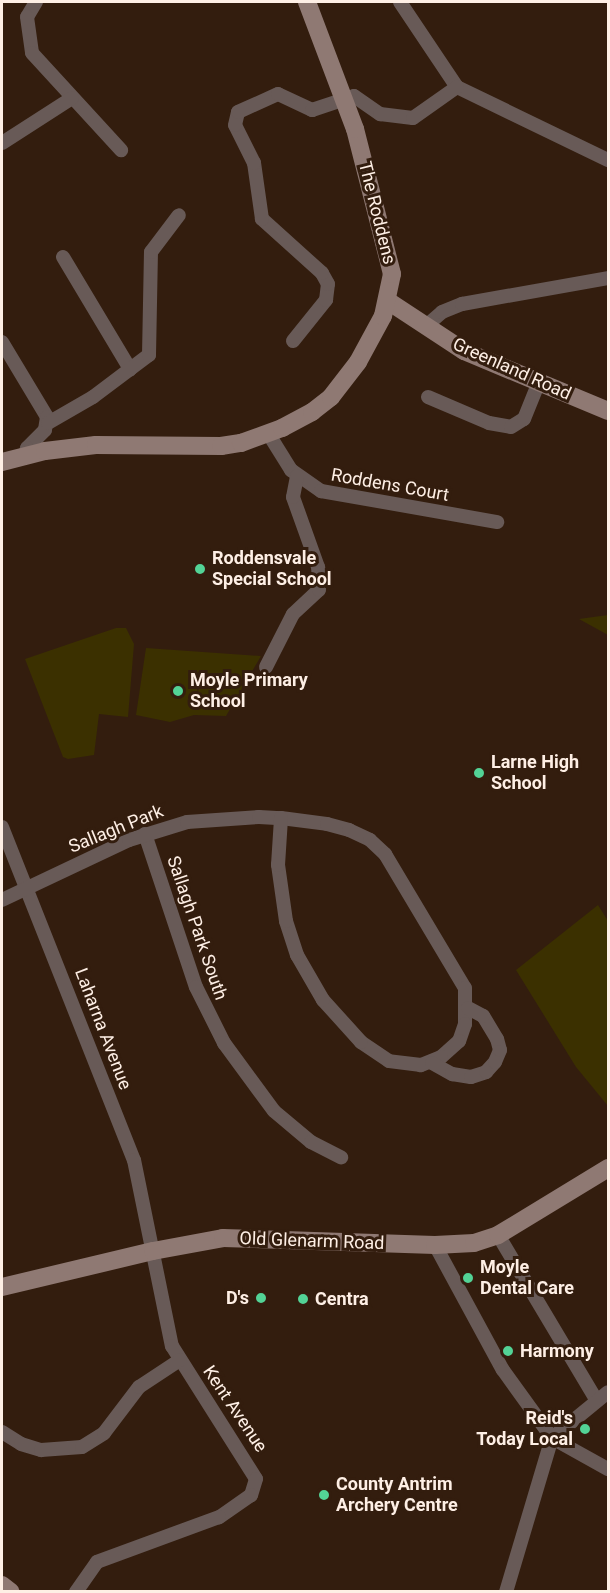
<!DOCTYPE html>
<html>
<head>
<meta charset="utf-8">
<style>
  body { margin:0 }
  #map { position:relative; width:610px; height:1593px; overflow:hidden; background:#331d0e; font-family:Roboto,sans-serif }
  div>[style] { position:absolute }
  .green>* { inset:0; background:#3b3000 }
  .street>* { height:14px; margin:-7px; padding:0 7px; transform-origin:7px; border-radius:7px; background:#685a57 }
  .secondary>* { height:18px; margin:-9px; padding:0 9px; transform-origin:9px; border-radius:9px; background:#8f7973 }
  .dots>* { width:16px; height:16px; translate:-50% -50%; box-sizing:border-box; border:3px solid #331d0e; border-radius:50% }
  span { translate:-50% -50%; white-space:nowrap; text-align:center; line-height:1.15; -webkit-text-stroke:6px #331d0e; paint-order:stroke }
  .street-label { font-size:18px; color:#feefe5 }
  .poi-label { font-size:18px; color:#feefe5; font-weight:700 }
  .left { translate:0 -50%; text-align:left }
  .right { translate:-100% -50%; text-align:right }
  .frame { position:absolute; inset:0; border:3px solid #feefe5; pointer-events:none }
</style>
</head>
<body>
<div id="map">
  <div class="green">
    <div style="clip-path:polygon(608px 615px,608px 635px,579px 619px)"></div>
    <div style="clip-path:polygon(116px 628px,126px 628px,134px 644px,128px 717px,99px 714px,94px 755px,68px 759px,63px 757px,25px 659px)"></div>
    <div style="clip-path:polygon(146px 648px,261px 656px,226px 716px,194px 715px,170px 722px,136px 715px)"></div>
    <div style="clip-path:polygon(598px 905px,608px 921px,608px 1106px,576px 1067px,516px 970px)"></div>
  </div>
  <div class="street">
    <div style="left:36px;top:2px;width:17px;rotate:121deg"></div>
    <div style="left:27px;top:17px;width:36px;rotate:82deg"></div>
    <div style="left:32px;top:53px;width:132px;rotate:47.5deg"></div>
    <div style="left:400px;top:2px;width:102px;rotate:56.2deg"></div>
    <div style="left:457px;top:87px;width:168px;rotate:25.8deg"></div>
    <div style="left:2px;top:143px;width:83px;rotate:-32.7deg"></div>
    <div style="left:63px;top:257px;width:131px;rotate:59.1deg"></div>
    <div style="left:426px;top:326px;width:21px;rotate:-41deg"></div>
    <div style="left:442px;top:312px;width:22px;rotate:-22deg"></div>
    <div style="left:462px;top:304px;width:148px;rotate:-10.1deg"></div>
    <div style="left:293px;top:341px;width:53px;rotate:-51.2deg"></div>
    <div style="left:326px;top:300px;width:16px;rotate:-83deg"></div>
    <div style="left:328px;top:284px;width:13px;rotate:-119deg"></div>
    <div style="left:322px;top:273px;width:81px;rotate:-138deg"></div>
    <div style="left:262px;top:219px;width:57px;rotate:-98.1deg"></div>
    <div style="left:254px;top:163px;width:42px;rotate:-116.6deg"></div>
    <div style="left:235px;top:125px;width:13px;rotate:-77deg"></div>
    <div style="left:238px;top:112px;width:44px;rotate:-24.2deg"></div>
    <div style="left:278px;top:94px;width:38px;rotate:25deg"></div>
    <div style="left:312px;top:110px;width:44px;rotate:-18.4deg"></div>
    <div style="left:354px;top:96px;width:32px;rotate:35deg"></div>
    <div style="left:380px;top:114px;width:33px;rotate:7deg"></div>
    <div style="left:413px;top:118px;width:54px;rotate:-35.2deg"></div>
    <div style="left:2px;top:342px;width:87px;rotate:59deg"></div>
    <div style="left:47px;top:417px;width:13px;rotate:99deg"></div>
    <div style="left:45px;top:430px;width:25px;rotate:135deg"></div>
    <div style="left:27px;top:448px;width:8px;rotate:104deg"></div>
    <div style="left:428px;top:397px;width:66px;rotate:23.1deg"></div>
    <div style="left:489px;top:423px;width:22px;rotate:10deg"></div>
    <div style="left:511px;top:427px;width:15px;rotate:-32deg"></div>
    <div style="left:524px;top:419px;width:40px;rotate:-68deg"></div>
    <div style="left:48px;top:423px;width:52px;rotate:-30deg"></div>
    <div style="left:93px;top:397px;width:70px;rotate:-36.9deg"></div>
    <div style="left:149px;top:355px;width:103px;rotate:-88.9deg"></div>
    <div style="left:151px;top:252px;width:46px;rotate:-52.9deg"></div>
    <div style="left:268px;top:433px;width:44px;rotate:58.1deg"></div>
    <div style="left:291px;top:470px;width:37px;rotate:35deg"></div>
    <div style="left:321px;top:491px;width:179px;rotate:10deg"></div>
    <div style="left:266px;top:667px;width:59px;rotate:-63deg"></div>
    <div style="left:293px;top:614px;width:35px;rotate:-43deg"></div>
    <div style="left:319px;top:590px;width:23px;rotate:-92deg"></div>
    <div style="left:318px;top:567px;width:74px;rotate:-109.7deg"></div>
    <div style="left:293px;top:497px;width:21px;rotate:-79deg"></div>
    <div style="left:2px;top:827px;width:358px;rotate:68.4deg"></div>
    <div style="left:134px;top:1160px;width:190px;rotate:78.5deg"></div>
    <div style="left:172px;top:1346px;width:157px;rotate:57.7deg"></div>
    <div style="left:256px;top:1479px;width:17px;rotate:107deg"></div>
    <div style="left:251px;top:1495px;width:39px;rotate:145deg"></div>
    <div style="left:219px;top:1517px;width:130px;rotate:159.8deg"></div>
    <div style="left:97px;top:1562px;width:37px;rotate:125deg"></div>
    <div style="left:145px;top:834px;width:161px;rotate:71.6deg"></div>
    <div style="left:196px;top:987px;width:63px;rotate:63.4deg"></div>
    <div style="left:224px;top:1043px;width:84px;rotate:53.7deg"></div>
    <div style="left:274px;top:1111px;width:48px;rotate:40deg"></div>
    <div style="left:311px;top:1142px;width:34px;rotate:27deg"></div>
    <div style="left:2px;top:900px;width:140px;rotate:-25.3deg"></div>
    <div style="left:129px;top:840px;width:61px;rotate:-17.2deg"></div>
    <div style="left:187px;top:822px;width:72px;rotate:-4deg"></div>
    <div style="left:259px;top:817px;width:22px;rotate:3deg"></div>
    <div style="left:281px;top:818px;width:46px;rotate:7.4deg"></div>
    <div style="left:327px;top:824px;width:23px;rotate:15deg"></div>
    <div style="left:349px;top:830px;width:23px;rotate:25deg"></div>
    <div style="left:370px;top:840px;width:21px;rotate:43deg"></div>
    <div style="left:385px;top:854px;width:156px;rotate:59.2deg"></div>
    <div style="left:465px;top:988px;width:36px;rotate:90deg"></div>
    <div style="left:465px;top:1024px;width:18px;rotate:109deg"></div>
    <div style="left:459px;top:1041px;width:24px;rotate:138deg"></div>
    <div style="left:441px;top:1057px;width:22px;rotate:158deg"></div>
    <div style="left:421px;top:1065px;width:32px;rotate:-173deg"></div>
    <div style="left:389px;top:1061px;width:34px;rotate:-146deg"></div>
    <div style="left:361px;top:1042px;width:57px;rotate:-132.1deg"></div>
    <div style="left:323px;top:1000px;width:52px;rotate:-120deg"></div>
    <div style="left:297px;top:955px;width:36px;rotate:-108deg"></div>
    <div style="left:286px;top:921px;width:57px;rotate:-98.1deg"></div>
    <div style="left:278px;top:865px;width:47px;rotate:-86.3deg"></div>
    <div style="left:432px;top:1063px;width:23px;rotate:29deg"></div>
    <div style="left:452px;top:1074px;width:19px;rotate:9deg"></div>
    <div style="left:471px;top:1077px;width:16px;rotate:-18deg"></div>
    <div style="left:486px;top:1072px;width:13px;rotate:-48deg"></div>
    <div style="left:495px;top:1062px;width:13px;rotate:-67deg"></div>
    <div style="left:500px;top:1050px;width:11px;rotate:-105deg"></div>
    <div style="left:497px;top:1039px;width:27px;rotate:-121deg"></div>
    <div style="left:483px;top:1016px;width:17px;rotate:-152deg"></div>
    <div style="left:498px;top:1235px;width:193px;rotate:59.2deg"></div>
    <div style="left:435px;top:1245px;width:142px;rotate:61.5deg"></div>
    <div style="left:503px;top:1370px;width:84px;rotate:54.2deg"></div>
    <div style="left:552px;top:1438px;width:64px;rotate:29deg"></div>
    <div style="left:2px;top:1432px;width:22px;rotate:32deg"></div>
    <div style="left:21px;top:1444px;width:21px;rotate:17deg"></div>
    <div style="left:41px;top:1450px;width:41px;rotate:-4.2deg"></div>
    <div style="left:82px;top:1447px;width:26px;rotate:-32deg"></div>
    <div style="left:104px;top:1433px;width:58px;rotate:-52.7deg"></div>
    <div style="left:139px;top:1387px;width:49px;rotate:-33.4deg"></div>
    <div style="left:552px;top:1438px;width:72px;rotate:-39.4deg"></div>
    <div style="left:506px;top:1592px;width:161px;rotate:-73.4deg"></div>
  </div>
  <div class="secondary">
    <div style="left:388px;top:301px;width:91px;rotate:33.3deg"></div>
    <div style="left:464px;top:351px;width:156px;rotate:22.6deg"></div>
    <div style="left:2px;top:462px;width:44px;rotate:-14.3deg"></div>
    <div style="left:45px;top:451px;width:51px;rotate:-6.7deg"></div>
    <div style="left:96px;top:445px;width:125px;rotate:0.5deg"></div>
    <div style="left:221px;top:446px;width:20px;rotate:-9deg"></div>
    <div style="left:241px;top:443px;width:44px;rotate:-20.1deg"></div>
    <div style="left:282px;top:428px;width:34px;rotate:-28deg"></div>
    <div style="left:312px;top:412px;width:24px;rotate:-38deg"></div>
    <div style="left:331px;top:397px;width:44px;rotate:-52.4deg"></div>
    <div style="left:358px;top:362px;width:52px;rotate:-61.5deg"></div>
    <div style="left:383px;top:316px;width:43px;rotate:-77.9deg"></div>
    <div style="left:392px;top:274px;width:150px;rotate:-104.3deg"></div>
    <div style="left:355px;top:129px;width:136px;rotate:-110.7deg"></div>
    <div style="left:2px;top:1287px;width:155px;rotate:-13.4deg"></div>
    <div style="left:153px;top:1251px;width:71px;rotate:-10.5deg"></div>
    <div style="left:223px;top:1238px;width:212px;rotate:1.9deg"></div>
    <div style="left:435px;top:1245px;width:39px;rotate:-3deg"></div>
    <div style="left:474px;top:1243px;width:25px;rotate:-18deg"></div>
    <div style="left:498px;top:1235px;width:129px;rotate:-31.3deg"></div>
    <div style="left:2px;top:1585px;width:11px;rotate:38deg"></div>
  </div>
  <div class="dots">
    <div style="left:200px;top:569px;background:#53d396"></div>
    <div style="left:178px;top:691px;background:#53d396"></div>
    <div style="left:479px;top:773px;background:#53d396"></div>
    <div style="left:468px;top:1278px;background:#53d396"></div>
    <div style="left:261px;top:1298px;background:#53d396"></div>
    <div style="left:303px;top:1299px;background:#53d396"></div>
    <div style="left:508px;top:1351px;background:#53d396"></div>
    <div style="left:585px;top:1429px;background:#53d396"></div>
    <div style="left:324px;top:1495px;background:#53d396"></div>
  </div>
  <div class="street-label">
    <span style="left:377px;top:213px;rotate:76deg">The Roddens</span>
    <span style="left:512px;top:369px;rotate:24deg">Greenland Road</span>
    <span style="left:390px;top:485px;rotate:10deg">Roddens Court</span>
    <span style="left:116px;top:829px;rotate:-22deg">Sallagh Park</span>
    <span style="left:197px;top:928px;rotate:71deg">Sallagh Park South</span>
    <span style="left:103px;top:1029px;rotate:69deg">Laharna Avenue</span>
    <span style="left:312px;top:1241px;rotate:2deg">Old Glenarm Road</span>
    <span style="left:235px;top:1409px;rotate:56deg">Kent Avenue</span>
  </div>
  <div class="poi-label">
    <span class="left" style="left:212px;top:569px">Roddensvale<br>Special School</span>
    <span class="left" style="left:190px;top:691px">Moyle Primary<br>School</span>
    <span class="left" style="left:491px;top:773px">Larne High<br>School</span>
    <span class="left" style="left:480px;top:1278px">Moyle<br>Dental Care</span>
    <span class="right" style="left:249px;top:1298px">D's</span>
    <span class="left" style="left:315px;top:1299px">Centra</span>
    <span class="left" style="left:520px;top:1351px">Harmony</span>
    <span class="right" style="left:573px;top:1429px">Reid's<br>Today Local</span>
    <span class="left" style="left:336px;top:1495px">County Antrim<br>Archery Centre</span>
  </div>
  <div class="frame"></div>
</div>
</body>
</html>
